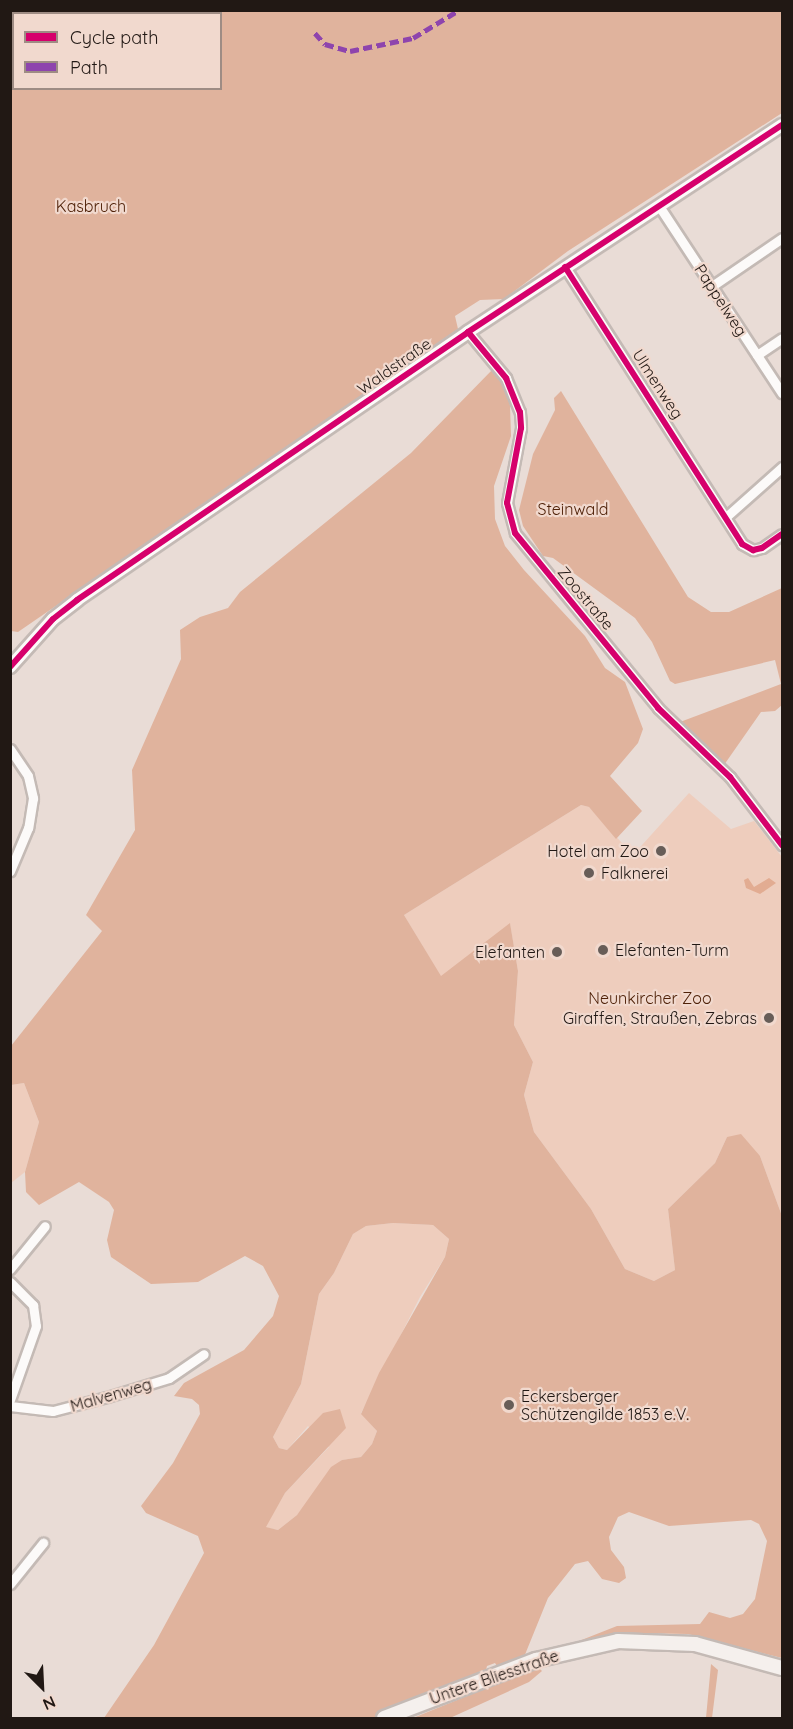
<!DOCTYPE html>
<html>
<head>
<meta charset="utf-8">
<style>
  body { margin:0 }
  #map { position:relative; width:793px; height:1729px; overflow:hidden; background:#e9dcd6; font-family:Quicksand,sans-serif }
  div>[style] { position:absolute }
  .green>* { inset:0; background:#eecdbd }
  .forest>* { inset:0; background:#e0b39d }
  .water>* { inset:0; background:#e2ac92 }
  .roads { filter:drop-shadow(2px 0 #c4bab5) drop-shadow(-2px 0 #c4bab5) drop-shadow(0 2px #c4bab5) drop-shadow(0 -2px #c4bab5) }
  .minor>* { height:9px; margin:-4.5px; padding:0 4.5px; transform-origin:4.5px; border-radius:4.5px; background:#fcfaf9 }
  .tertiary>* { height:12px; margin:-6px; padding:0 6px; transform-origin:6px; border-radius:6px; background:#fcfaf9 }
  .secondary>* { height:14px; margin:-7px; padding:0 7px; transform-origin:7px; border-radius:7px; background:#f5f0ed }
  .quiet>* { height:4.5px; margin-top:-2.25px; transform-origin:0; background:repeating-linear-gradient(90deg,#8e44ad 0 9px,transparent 0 13.5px) }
  .cycleway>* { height:6px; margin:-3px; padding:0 3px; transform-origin:3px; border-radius:3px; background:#d6006c }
  .dots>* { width:16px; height:16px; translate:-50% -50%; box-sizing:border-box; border:3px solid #f1d9ce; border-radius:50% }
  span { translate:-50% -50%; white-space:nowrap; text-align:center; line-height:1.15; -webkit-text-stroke:4.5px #f1d9ce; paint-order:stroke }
  .park-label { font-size:16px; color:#4f2108 }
  .street-label { font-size:16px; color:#211814 }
  .poi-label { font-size:16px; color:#211814 }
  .right { translate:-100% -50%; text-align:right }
  .left { translate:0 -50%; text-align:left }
  .frame { position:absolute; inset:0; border:12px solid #211814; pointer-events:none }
  .legend { position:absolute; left:12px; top:12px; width:210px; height:78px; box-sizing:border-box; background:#f1d9ce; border:2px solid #9e8c84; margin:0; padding:8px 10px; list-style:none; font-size:18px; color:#211814 }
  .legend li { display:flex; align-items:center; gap:12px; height:30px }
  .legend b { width:30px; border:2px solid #9e8c84 }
  .north { position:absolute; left:12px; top:1657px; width:60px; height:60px; -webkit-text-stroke:4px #f1d9ce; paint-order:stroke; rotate:156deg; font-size:16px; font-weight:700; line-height:24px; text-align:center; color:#211814 }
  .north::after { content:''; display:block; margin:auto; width:21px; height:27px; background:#211814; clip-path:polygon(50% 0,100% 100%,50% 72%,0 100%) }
</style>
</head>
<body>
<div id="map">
  <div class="green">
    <div style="clip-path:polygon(689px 793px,731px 829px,754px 821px,782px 857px,782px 1216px,760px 1156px,727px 1137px,715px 1163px,668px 1209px,675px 1270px,654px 1281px,625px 1269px,591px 1209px,534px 1132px,524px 1095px,533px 1062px,514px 1025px,518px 971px,510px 924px,441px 977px,404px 915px,581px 805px,589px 807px,633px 855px)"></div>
    <div style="clip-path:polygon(24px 1083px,39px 1122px,25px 1172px,11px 1183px,11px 1085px)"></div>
    <div style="clip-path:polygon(393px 1223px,433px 1225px,449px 1239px,445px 1257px,420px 1297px,361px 1413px,377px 1431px,372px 1444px,361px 1457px,342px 1460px,297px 1515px,278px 1530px,265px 1527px,285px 1493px,329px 1447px,308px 1426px,287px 1450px,279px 1448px,273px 1437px,301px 1384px,319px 1294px,334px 1273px,353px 1234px,366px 1226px)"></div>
  </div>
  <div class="forest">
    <div style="clip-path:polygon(evenodd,10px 11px,782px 11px,782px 113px,568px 251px,504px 299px,480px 300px,455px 316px,458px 329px,18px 632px,11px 631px,10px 11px,14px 14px,220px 14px,220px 88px,14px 88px,14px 14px)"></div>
    <div style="clip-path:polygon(evenodd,492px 370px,503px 385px,510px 405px,511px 436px,494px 486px,495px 519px,505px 546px,524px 570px,585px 636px,605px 668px,625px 682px,643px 729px,638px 743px,610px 776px,642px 811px,616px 839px,589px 807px,581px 805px,404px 915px,441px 976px,510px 923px,518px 971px,514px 1025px,533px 1062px,524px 1095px,534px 1132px,591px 1209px,625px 1269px,654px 1281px,675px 1270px,668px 1209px,715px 1163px,727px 1137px,741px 1134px,760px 1156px,782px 1216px,782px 1658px,688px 1634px,637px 1633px,579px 1641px,617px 1626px,700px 1624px,709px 1612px,730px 1618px,743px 1614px,755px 1599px,767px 1541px,759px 1524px,751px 1520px,669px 1526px,629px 1512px,618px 1517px,609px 1537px,611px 1550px,624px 1567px,626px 1578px,619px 1583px,602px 1579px,588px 1561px,575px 1564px,548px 1598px,524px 1657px,499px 1669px,495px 1663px,487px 1666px,485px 1674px,376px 1718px,104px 1718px,154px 1645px,204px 1553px,198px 1536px,146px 1513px,141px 1506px,173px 1463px,200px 1414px,199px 1405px,192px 1399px,174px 1396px,184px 1383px,244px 1350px,273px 1316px,279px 1296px,263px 1266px,245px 1256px,198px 1282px,151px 1284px,111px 1257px,107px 1240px,114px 1210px,109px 1202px,79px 1182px,39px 1205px,26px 1192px,25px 1172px,39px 1122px,24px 1083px,11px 1085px,11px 1046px,102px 931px,86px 915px,135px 830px,132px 770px,181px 659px,180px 630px,200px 617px,228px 608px,240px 592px,411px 453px,492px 370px,393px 1223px,433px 1225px,449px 1239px,445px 1257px,379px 1373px,361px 1414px,377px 1431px,372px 1444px,361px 1457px,342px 1460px,331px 1467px,297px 1515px,278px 1530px,266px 1527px,285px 1493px,346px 1428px,340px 1409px,323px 1413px,287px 1450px,279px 1448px,273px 1437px,301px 1384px,319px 1294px,334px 1273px,353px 1234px,366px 1226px,393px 1223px)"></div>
    <div style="clip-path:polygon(561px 391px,688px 597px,711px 612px,729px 612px,782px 588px,782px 705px,775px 711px,761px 712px,724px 765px,680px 722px,781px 684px,775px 660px,675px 684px,670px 681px,652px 642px,635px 618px,553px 558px,543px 556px,523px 526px,519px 510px,533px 454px,555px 410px,554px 398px)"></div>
    <div style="clip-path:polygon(711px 1664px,718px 1670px,712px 1718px,706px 1718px)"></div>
    <div style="clip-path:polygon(538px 1667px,542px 1671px,529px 1682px,450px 1718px,413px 1718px)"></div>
  </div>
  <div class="water">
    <div style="clip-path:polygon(748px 878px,754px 887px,769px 878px,776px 883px,760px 894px,746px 888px,744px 880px)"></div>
  </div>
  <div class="roads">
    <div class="minor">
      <div style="left:659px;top:206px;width:224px;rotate:56.7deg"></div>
      <div style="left:565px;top:267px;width:329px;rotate:57.4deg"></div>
      <div style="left:742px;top:544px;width:13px;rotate:29deg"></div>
      <div style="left:753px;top:550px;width:9px;rotate:-13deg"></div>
      <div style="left:762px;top:548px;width:24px;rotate:-35deg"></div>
      <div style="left:712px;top:286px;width:85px;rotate:-34.4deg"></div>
      <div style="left:468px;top:332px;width:60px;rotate:50.4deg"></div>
      <div style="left:506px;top:378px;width:37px;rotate:68deg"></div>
      <div style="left:520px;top:412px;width:16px;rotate:86deg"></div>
      <div style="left:521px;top:428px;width:76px;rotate:100.6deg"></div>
      <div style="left:507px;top:503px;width:31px;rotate:75deg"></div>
      <div style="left:515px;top:533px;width:226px;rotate:50.7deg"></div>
      <div style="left:658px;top:708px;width:100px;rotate:43.8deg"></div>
      <div style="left:730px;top:777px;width:86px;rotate:52.6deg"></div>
      <div style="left:757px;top:355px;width:30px;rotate:-34deg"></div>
      <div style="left:727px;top:516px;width:74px;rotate:-41.7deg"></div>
      <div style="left:10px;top:749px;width:32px;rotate:56deg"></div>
      <div style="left:28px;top:776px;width:23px;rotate:77deg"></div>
      <div style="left:33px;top:798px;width:30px;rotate:99deg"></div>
      <div style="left:28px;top:828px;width:47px;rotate:112.7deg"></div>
      <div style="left:10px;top:1269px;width:55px;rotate:-50.9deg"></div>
      <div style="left:10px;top:1282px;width:33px;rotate:45deg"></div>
      <div style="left:33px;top:1305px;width:21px;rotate:82deg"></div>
      <div style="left:36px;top:1326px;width:78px;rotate:109.4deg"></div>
      <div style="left:10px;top:1406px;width:43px;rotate:6.6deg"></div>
      <div style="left:53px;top:1411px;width:56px;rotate:-14.5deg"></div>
      <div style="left:107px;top:1397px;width:65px;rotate:-17deg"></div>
      <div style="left:169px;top:1378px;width:42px;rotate:-34.4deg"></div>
      <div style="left:10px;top:1584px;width:53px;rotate:-51.2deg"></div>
    </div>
    <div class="tertiary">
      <div style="left:10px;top:667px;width:64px;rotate:-48.1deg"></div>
      <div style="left:53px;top:619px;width:31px;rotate:-38deg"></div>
      <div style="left:77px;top:600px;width:474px;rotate:-34.4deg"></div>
      <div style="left:468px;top:332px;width:376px;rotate:-33.4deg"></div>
    </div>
    <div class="secondary">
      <div style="left:384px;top:1718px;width:163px;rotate:-20.9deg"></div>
      <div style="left:536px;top:1660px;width:84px;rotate:-13deg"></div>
      <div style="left:618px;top:1641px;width:77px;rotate:2.2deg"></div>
      <div style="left:695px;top:1644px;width:90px;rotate:15.4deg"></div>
    </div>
  </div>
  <div class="quiet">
    <div style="left:315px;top:33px;width:15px;rotate:48deg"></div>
    <div style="left:325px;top:44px;width:26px;rotate:16deg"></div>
    <div style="left:350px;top:51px;width:64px;rotate:-11.7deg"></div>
    <div style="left:413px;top:38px;width:54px;rotate:-31.3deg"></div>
  </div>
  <div class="cycleway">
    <div style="left:565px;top:267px;width:329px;rotate:57.4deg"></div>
    <div style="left:742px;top:544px;width:13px;rotate:29deg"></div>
    <div style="left:753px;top:550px;width:9px;rotate:-13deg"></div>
    <div style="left:762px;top:548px;width:24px;rotate:-35deg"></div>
    <div style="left:468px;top:332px;width:60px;rotate:50.4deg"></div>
    <div style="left:506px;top:378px;width:37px;rotate:68deg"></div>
    <div style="left:520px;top:412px;width:16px;rotate:86deg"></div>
    <div style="left:521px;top:428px;width:76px;rotate:100.6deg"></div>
    <div style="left:507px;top:503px;width:31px;rotate:75deg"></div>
    <div style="left:515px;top:533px;width:226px;rotate:50.7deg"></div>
    <div style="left:658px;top:708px;width:100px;rotate:43.8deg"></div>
    <div style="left:730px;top:777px;width:86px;rotate:52.6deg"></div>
    <div style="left:10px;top:667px;width:64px;rotate:-48.1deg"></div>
    <div style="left:53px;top:619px;width:31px;rotate:-38deg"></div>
    <div style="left:77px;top:600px;width:474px;rotate:-34.4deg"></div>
    <div style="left:468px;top:332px;width:376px;rotate:-33.4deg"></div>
  </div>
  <div class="dots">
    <div style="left:661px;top:851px;background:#675d58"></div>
    <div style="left:589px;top:873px;background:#675d58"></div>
    <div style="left:603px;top:950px;background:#675d58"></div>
    <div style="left:557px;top:952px;background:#675d58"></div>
    <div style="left:769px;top:1018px;background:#675d58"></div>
    <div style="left:509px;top:1405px;background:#675d58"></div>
  </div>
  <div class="park-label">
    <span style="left:91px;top:206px">Kasbruch</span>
    <span style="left:573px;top:509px">Steinwald</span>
    <span style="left:650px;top:998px">Neunkircher Zoo</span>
  </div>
  <div class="street-label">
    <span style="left:721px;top:300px;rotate:57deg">Pappelweg</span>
    <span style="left:394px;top:366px;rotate:-35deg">Waldstraße</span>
    <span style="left:658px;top:384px;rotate:57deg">Ulmenweg</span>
    <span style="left:586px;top:598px;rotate:50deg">Zoostraße</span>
    <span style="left:111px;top:1395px;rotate:-16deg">Malvenweg</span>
    <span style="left:494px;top:1677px;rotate:-19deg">Untere Bliesstraße</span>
  </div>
  <div class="poi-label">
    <span class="right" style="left:649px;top:851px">Hotel am Zoo</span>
    <span class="left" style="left:601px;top:873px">Falknerei</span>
    <span class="left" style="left:615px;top:950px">Elefanten-Turm</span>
    <span class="right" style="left:545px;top:952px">Elefanten</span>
    <span class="right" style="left:757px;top:1018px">Giraffen, Straußen, Zebras</span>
    <span class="left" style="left:521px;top:1405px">Eckersberger<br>Schützengilde 1853 e.V.</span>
  </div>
  <div class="frame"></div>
  <ul class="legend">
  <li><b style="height:8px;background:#d6006c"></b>Cycle path</li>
  <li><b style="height:8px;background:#8e44ad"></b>Path</li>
  </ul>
  <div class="north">N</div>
</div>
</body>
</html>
